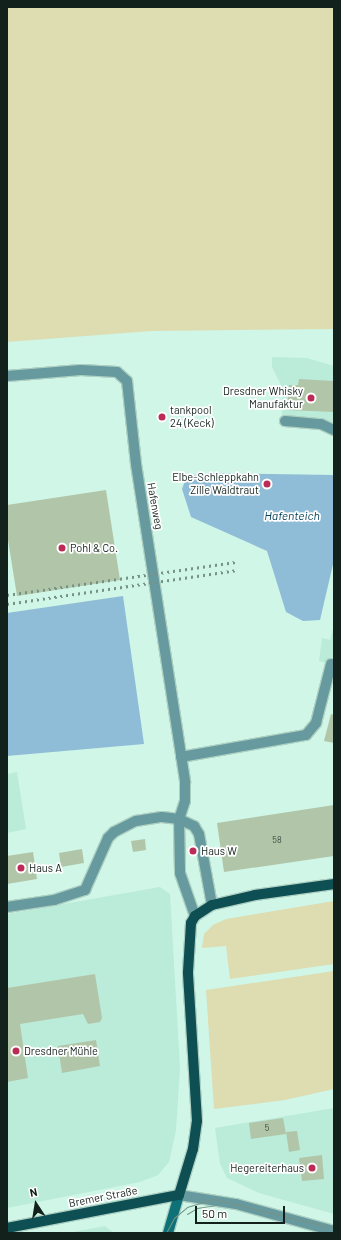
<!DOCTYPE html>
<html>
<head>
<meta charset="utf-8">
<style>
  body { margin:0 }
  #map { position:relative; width:341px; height:1240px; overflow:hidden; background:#cff6e7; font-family:Barlow,sans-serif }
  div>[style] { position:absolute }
  .built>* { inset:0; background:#bbebd9 }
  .green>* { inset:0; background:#dedcb1 }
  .water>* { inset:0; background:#8fbcd6 }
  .building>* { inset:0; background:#b1c6a9 }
  .roads { filter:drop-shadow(1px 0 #add0c2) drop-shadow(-1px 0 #add0c2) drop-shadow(0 1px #add0c2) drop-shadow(0 -1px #add0c2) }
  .street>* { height:10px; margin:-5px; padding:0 5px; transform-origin:5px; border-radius:5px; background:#679a9e }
  .secondary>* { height:10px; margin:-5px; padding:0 5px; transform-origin:5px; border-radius:5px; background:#0f7178 }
  .primary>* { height:10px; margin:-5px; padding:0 5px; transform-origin:5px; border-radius:5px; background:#0e4f54 }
  .tram>* { height:1px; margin:-0.5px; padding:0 0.5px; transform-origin:0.5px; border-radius:0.5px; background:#779388 }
  .rail>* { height:3px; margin-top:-1.5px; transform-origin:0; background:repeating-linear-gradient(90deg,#779388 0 2px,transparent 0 6px) }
  .dots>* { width:11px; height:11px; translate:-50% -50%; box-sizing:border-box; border:2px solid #fff; border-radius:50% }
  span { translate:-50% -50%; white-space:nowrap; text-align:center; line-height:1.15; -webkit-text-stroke:3.5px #fff; paint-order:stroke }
  .number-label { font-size:9px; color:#3a4a3f }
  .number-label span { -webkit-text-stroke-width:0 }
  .poi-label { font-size:11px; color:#13211c }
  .right { translate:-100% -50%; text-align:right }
  .left { translate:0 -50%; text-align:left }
  .street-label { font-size:11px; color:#13211c }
  .water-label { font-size:12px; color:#04415b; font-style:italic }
  .frame { position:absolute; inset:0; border:8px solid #13211c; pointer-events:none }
  .north { position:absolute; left:16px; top:1184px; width:40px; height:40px; -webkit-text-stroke:3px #fff; paint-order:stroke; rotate:348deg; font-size:11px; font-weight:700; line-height:16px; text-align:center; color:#13211c }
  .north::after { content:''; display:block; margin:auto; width:14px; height:18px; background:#13211c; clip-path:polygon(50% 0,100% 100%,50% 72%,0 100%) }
  .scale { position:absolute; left:195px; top:1206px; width:90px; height:18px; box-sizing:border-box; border:2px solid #13211c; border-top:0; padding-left:5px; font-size:12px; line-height:14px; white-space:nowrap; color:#13211c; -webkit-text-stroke:3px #fff; paint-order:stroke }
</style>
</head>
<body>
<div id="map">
  <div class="built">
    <div style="clip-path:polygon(272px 357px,307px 358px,334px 366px,334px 422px,282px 415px,283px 389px,272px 367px)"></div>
    <div style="clip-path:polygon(334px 625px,334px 665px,319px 661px,322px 638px,330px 640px)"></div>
    <div style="clip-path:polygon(17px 772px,26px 829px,7px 833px,7px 774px)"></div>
    <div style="clip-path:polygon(160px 887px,170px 894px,180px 1068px,176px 1130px,169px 1162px,158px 1175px,140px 1182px,7px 1208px,7px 914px)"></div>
    <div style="clip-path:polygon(334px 1108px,334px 1214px,259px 1193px,227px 1178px,220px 1164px,215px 1128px)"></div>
    <div style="clip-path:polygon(105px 1226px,114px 1233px,68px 1233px)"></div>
  </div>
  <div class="green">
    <div style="clip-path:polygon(7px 7px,334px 7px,334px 329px,151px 331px,7px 342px)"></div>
    <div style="clip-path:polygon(334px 901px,334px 964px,230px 979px,226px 946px,202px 948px,204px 934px,213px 925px,226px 919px)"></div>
    <div style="clip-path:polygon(334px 971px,334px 1089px,285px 1100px,214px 1109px,206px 990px)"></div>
  </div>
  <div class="water">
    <div style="clip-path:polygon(214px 473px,334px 475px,334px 560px,320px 620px,303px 621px,286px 612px,267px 551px,191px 517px,182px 489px,185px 481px,193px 475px)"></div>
    <div style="clip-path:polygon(123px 596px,144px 744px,7px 756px,7px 613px)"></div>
  </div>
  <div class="building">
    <div style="clip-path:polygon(299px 379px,334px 381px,334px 412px,287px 410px,289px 385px,298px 385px)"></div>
    <div style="clip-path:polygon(106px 490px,120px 580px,17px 596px,7px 534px,7px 505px)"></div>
    <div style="clip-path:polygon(331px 714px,334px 715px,334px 743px,324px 741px)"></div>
    <div style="clip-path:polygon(334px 805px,334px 856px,224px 872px,217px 823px)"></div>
    <div style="clip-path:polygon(145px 839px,146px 850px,133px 852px,131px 841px)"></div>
    <div style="clip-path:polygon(82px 849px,84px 863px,61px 867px,59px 853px)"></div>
    <div style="clip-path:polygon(33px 852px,37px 879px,7px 884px,7px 856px)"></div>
    <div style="clip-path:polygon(95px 974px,102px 1018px,100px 1022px,88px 1024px,83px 1014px,20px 1024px,28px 1078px,7px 1082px,7px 988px)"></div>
    <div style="clip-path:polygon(96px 1040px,100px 1066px,62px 1073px,58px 1046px)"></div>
    <div style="clip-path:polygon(283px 1118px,286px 1134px,251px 1139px,249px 1123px)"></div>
    <div style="clip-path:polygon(297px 1131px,300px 1150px,289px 1152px,286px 1132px)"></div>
    <div style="clip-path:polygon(322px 1155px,324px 1179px,302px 1181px,299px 1158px)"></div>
  </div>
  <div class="roads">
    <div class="street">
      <div style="left:7px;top:376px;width:74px;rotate:-4.6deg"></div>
      <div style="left:81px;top:370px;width:36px;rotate:3deg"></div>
      <div style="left:117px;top:372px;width:13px;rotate:42deg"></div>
      <div style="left:127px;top:381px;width:83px;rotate:83.8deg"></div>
      <div style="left:136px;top:464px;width:322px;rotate:81.2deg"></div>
      <div style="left:185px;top:782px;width:19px;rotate:90deg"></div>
      <div style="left:185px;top:801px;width:19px;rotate:108deg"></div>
      <div style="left:179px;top:819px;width:54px;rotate:88.9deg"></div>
      <div style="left:180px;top:873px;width:46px;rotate:70.8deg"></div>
      <div style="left:285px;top:421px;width:36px;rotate:5deg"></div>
      <div style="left:321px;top:424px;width:14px;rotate:25deg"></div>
      <div style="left:181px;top:757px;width:127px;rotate:-10deg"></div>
      <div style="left:306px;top:735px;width:16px;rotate:-50deg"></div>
      <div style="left:316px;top:723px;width:61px;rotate:-75.7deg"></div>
      <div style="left:7px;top:907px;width:48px;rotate:-8.5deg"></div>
      <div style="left:54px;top:900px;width:33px;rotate:-18deg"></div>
      <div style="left:85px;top:890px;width:57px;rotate:-66.1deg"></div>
      <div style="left:108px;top:838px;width:8px;rotate:-45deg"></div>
      <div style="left:114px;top:832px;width:25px;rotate:-27deg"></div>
      <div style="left:136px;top:821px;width:26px;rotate:-9deg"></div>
      <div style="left:162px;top:817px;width:17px;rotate:7deg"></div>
      <div style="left:179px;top:819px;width:17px;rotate:25deg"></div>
      <div style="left:194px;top:826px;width:9px;rotate:58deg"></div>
      <div style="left:199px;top:834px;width:72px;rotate:79.6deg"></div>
      <div style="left:179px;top:1195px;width:58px;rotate:9deg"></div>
      <div style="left:236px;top:1204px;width:102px;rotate:15.4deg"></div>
    </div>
    <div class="secondary">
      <div style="left:168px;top:1233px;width:40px;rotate:-74deg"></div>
    </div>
    <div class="primary">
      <div style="left:7px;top:1228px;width:175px;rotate:-10.9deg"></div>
      <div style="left:179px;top:1195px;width:48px;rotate:-73.1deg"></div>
      <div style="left:193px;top:1149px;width:28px;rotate:-82deg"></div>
      <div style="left:197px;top:1121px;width:149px;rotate:-93.5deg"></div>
      <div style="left:188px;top:972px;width:49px;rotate:-86.5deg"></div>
      <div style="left:191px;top:923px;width:8px;rotate:-60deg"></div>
      <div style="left:195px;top:916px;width:20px;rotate:-33deg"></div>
      <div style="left:212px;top:905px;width:44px;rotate:-13.1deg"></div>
      <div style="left:255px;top:895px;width:80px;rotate:-7.9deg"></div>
    </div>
  </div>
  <div class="tram">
    <div style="left:187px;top:1214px;width:12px;rotate:-31deg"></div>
    <div style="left:197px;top:1208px;width:20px;rotate:-9deg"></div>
    <div style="left:166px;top:1233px;width:17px;rotate:-62deg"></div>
    <div style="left:174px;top:1218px;width:17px;rotate:-40deg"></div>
    <div style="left:187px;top:1207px;width:28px;rotate:-17deg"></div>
    <div style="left:214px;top:1199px;width:123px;rotate:13.6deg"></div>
  </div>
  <div class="rail">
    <div style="left:7px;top:595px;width:231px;rotate:-8.2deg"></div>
    <div style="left:7px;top:604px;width:233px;rotate:-8.4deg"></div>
  </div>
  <div class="dots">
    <div style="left:311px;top:398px;background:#bb2b56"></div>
    <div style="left:162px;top:417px;background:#bb2b56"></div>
    <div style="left:267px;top:484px;background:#bb2b56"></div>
    <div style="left:62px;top:548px;background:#bb2b56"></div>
    <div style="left:193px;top:851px;background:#bb2b56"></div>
    <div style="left:21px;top:868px;background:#bb2b56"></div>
    <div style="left:16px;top:1051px;background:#bb2b56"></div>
    <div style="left:312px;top:1168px;background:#bb2b56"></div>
  </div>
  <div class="number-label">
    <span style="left:277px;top:840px">58</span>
    <span style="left:267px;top:1128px">5</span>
  </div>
  <div class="poi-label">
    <span class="right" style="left:303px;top:398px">Dresdner Whisky<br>Manufaktur</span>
    <span class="left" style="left:170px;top:417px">tankpool<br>24 (Keck)</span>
    <span class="right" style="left:259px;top:484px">Elbe-Schleppkahn<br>Zille Waldtraut</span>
    <span class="left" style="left:70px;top:548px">Pohl &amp; Co.</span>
    <span class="left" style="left:201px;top:851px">Haus W</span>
    <span class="left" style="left:29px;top:868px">Haus A</span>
    <span class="left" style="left:24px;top:1051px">Dresdner Mühle</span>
    <span class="right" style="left:304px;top:1168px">Hegereiterhaus</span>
  </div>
  <div class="street-label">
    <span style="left:155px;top:506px;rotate:80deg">Hafenweg</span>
    <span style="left:103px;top:1197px;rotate:-11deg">Bremer Straße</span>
  </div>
  <div class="water-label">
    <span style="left:292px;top:516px">Hafenteich</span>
  </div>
  <div class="frame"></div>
  <div class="north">N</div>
  <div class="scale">50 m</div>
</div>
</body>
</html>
